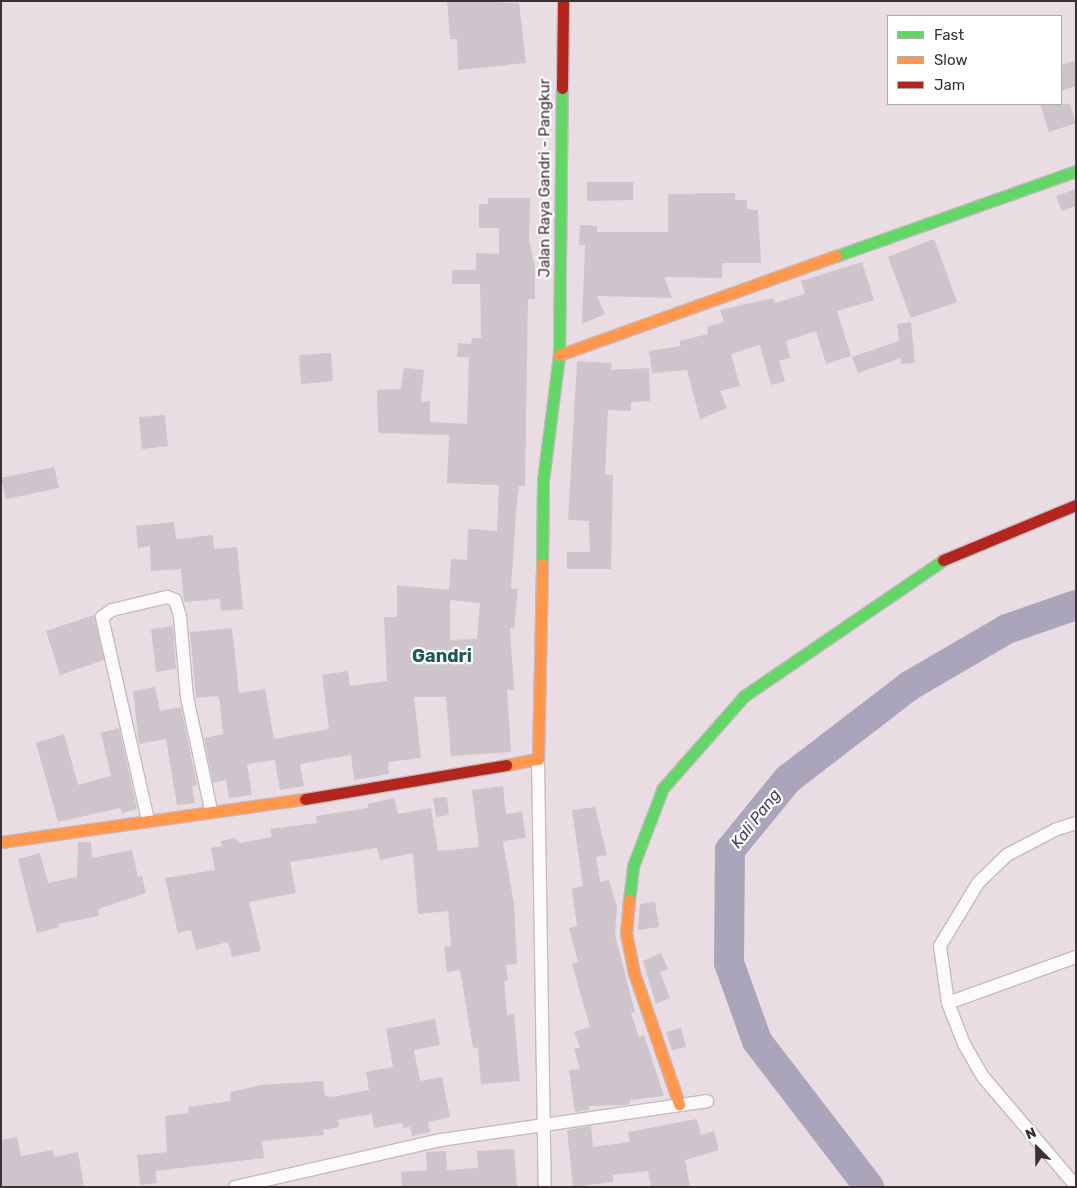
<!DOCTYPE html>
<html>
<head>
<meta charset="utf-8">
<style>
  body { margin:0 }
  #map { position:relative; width:1077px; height:1188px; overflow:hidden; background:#eadce3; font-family:Rubik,sans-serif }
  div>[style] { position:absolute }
  .river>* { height:30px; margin:-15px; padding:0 15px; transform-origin:15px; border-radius:15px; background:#aba5bc }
  .building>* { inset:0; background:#cec4cb }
  .roads { filter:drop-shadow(1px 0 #c5bac0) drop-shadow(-1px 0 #c5bac0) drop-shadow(0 1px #c5bac0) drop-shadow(0 -1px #c5bac0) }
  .street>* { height:12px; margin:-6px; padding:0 6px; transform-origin:6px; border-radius:6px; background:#fcfafb }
  .fast>* { height:11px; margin:-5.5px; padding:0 5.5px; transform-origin:5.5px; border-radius:5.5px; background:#63d668 }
  .slow>* { height:11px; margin:-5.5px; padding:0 5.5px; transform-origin:5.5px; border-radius:5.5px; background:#ff974d }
  .jam>* { height:11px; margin:-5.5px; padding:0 5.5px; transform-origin:5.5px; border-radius:5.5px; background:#b3261e }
  span { translate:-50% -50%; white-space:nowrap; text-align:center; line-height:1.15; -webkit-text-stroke:4.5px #fff; paint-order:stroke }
  .street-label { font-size:15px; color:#3a3035 }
  .water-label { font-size:16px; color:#443f6a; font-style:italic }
  .quarter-label { font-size:18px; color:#1e595b; font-weight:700 }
  .frame { position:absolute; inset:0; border:2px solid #3a3035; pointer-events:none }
  .legend { position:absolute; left:887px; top:15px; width:175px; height:90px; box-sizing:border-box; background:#fff; border:1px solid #b0acae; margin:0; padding:6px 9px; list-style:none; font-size:15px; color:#3a3035 }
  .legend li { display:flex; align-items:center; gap:10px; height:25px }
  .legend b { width:25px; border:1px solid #b0acae }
  .north { position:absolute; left:1012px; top:1123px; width:50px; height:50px; -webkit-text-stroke:4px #fff; paint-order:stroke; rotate:337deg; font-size:14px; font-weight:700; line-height:20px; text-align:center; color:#3a3035 }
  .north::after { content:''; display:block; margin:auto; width:18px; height:22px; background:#3a3035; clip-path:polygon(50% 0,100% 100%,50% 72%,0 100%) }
</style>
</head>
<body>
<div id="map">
  <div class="river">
    <div style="left:869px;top:1187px;width:184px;rotate:-127.5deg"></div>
    <div style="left:757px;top:1041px;width:83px;rotate:-109.7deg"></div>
    <div style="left:729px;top:963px;width:113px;rotate:-89.5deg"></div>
    <div style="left:730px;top:850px;width:92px;rotate:-50.8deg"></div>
    <div style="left:788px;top:779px;width:153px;rotate:-37.5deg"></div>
    <div style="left:909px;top:686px;width:113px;rotate:-30.2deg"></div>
    <div style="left:1007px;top:629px;width:73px;rotate:-19.2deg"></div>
  </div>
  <div class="building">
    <div style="clip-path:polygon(447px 1px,519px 3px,526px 63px,458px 70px,457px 39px,450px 39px)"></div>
    <div style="clip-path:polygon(1076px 60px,1076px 86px,1061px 91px,1061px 65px)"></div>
    <div style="clip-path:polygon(1040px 104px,1070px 104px,1076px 123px,1049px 132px)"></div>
    <div style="clip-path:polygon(587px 182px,633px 182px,633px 200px,587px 201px)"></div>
    <div style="clip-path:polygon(1076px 189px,1076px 206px,1062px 211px,1056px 196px)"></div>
    <div style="clip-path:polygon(735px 193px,735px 200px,747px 200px,747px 209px,758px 210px,761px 263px,722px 263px,722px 278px,664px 277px,672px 298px,597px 296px,605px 314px,582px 324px,585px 245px,579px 245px,580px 225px,597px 226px,597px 232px,668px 232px,668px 194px)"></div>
    <div style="clip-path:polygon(evenodd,488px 198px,530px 198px,529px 239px,535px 269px,535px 299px,528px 299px,525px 486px,519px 486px,516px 511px,511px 589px,518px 589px,514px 628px,510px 628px,514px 690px,507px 690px,511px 752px,451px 756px,446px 697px,414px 697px,421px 758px,388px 762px,389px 774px,354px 780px,351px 755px,300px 764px,304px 786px,280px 790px,275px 760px,247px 764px,252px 795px,229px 798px,226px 780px,213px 783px,204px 738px,223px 734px,220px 703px,218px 696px,196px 698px,190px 632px,232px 628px,239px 693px,265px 689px,274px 739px,329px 729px,322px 675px,348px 671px,350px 686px,387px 681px,384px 617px,397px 617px,397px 585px,449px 590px,451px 559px,467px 560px,468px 529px,497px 531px,499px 485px,447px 483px,449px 435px,378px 433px,377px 390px,401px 389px,404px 368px,424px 370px,421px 402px,430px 401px,430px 422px,467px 424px,469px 357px,457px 357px,458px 343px,471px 344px,472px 338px,481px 338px,480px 284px,452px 284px,452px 270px,476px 270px,476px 253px,499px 254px,499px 228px,479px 228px,479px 204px,488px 204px,488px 198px,450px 600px,480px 603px,477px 639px,450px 640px,450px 600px)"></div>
    <div style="clip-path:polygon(934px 239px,957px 302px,911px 318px,888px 257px)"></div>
    <div style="clip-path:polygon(862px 262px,874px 300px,837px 311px,851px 356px,826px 364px,816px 331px,786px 341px,790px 358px,779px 361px,785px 381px,771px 385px,760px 345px,731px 354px,740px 386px,720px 391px,727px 408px,700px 419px,687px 370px,652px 373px,649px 351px,681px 346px,679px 341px,708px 334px,707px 327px,724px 322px,720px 310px,773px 298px,775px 303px,805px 294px,801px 281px)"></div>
    <div style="clip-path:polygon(911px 322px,915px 363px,901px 364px,901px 358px,858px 373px,852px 357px,899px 341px,897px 324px)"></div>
    <div style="clip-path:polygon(331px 353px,333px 381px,301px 384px,299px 355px)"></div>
    <div style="clip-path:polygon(577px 361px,612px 363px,611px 370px,649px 368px,650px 401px,631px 402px,631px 411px,608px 410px,605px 475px,613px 475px,611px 569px,567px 569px,567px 552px,590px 552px,589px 521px,568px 520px)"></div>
    <div style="clip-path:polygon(165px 415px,168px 446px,142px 449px,139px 417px)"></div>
    <div style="clip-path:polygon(54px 467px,59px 488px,6px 499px,1px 478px)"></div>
    <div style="clip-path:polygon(174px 522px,176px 539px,213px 535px,214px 549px,237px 547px,243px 609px,221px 611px,220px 599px,184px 602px,181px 569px,151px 571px,150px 546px,138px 548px,136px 526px)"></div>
    <div style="clip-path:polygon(94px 615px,104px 660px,60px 675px,46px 631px)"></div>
    <div style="clip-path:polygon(173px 626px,176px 669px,156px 672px,151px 629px)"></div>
    <div style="clip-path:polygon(155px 687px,160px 711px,181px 707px,197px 785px,192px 786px,195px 803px,177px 805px,166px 739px,139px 744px,133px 691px)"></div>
    <div style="clip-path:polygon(119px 728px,137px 809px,122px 813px,120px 808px,58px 822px,36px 743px,64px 734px,78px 785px,111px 776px,101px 733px)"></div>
    <div style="clip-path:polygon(503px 786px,506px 814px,522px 812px,526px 838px,503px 841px,514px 904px,517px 964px,506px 965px,508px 980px,504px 981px,507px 1015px,514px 1014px,520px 1081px,481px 1084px,478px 1048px,473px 1048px,460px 970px,447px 972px,444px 947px,451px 946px,448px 911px,418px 914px,413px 853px,380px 860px,377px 848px,290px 862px,296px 893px,249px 902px,261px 951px,232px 957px,228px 942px,196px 950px,191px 930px,178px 933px,165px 878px,215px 870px,211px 848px,222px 846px,221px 841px,235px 838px,241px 843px,272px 837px,270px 829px,317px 823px,316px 816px,368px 808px,368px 804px,394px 798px,398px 814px,431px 808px,438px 851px,479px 847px,472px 790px)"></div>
    <div style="clip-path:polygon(447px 797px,449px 815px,436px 817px,433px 798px)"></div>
    <div style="clip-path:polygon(595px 807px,607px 855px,596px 857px,600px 882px,609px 880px,617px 907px,615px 935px,635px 1012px,631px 1013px,639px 1037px,644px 1035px,664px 1096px,630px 1100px,630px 1104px,624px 1105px,589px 1106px,589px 1110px,575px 1112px,569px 1070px,580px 1069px,574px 1049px,580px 1047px,574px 1032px,590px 1027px,572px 964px,578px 962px,569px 928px,577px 926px,572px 889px,583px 886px,572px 810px)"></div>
    <div style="clip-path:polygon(78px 842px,91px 842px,92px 858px,132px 850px,138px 877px,142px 876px,146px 893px,98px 909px,99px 916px,58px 924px,59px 927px,37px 933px,18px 859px,40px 853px,48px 883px,77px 877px)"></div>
    <div style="clip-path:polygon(655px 902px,659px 927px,638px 930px,640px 904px)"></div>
    <div style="clip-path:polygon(661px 953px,668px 969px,660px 972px,670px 998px,656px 1004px,643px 961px)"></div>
    <div style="clip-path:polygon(435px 1019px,440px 1045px,414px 1050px,420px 1081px,442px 1077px,450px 1117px,428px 1122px,430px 1132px,412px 1136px,410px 1127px,404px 1128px,402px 1123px,374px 1128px,372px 1114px,338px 1120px,339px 1127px,323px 1130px,324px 1135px,262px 1141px,264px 1158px,155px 1171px,157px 1183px,140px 1185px,137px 1155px,167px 1152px,165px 1116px,189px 1113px,188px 1107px,231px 1101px,230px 1092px,261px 1085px,323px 1081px,325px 1096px,333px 1097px,369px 1090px,366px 1072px,393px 1067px,386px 1029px)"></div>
    <div style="clip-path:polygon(681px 1028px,686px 1047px,672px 1050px,666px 1032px)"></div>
    <div style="clip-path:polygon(697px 1119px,701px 1135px,714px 1131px,719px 1150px,685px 1160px,690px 1187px,651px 1187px,648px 1171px,613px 1175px,613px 1182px,573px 1187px,567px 1130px,591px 1126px,593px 1147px,630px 1142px,628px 1132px)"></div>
    <div style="clip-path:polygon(17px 1137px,21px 1156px,53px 1150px,54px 1157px,78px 1152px,84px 1187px,1px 1187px,1px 1140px)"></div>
    <div style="clip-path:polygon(514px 1149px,517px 1187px,402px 1187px,401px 1172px,427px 1170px,426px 1152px,446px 1151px,447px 1170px,478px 1168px,477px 1151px)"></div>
  </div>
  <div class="roads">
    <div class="street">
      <div style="left:538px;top:759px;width:428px;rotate:89.1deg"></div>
      <div style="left:148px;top:820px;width:208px;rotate:-102.8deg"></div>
      <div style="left:102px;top:617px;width:12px;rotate:-35deg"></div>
      <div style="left:112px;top:610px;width:57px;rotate:-13.3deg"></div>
      <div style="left:167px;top:597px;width:9px;rotate:21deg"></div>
      <div style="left:175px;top:600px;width:17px;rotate:73deg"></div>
      <div style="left:180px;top:616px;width:81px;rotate:85.1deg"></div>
      <div style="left:187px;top:697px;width:116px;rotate:78deg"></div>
      <div style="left:1076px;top:823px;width:22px;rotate:162deg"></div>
      <div style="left:1055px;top:830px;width:54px;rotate:152.5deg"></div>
      <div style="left:1007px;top:855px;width:40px;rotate:136deg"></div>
      <div style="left:978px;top:883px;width:74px;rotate:121.1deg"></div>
      <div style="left:940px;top:946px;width:58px;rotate:82deg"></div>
      <div style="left:948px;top:1003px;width:44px;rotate:68.7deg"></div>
      <div style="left:964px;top:1044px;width:39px;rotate:60deg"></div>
      <div style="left:984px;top:1078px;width:142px;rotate:49.6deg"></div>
      <div style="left:948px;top:1003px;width:136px;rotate:-19.8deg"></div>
      <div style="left:235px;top:1187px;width:211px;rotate:-12.9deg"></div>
      <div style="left:441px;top:1140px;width:269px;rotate:-8.3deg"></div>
    </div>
    <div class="fast">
      <div style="left:836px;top:256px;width:255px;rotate:-19.5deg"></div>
      <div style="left:542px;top:564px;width:84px;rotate:-89.3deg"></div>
      <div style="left:543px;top:480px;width:126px;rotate:-82.7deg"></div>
      <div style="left:559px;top:355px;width:267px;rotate:-89.4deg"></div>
      <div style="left:629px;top:900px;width:34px;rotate:-83deg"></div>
      <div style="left:633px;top:866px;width:84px;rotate:-69deg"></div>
      <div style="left:663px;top:788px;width:123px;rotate:-48.6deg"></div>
      <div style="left:744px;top:696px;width:241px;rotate:-34.3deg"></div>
    </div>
    <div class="slow">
      <div style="left:559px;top:355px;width:294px;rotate:-19.7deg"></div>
      <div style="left:506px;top:765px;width:33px;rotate:-11deg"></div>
      <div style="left:538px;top:759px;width:195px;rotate:-88.8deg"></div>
      <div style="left:1px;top:842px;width:307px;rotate:-8.1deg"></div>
      <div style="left:629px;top:900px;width:33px;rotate:95deg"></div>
      <div style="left:626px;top:933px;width:41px;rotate:78.7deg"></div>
      <div style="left:634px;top:973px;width:139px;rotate:71deg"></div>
    </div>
    <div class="jam">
      <div style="left:562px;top:88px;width:87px;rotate:-89.3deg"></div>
      <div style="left:943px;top:560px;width:144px;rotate:-22.5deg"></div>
      <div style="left:305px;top:799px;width:204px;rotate:-9.6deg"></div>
    </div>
  </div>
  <div class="street-label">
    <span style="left:545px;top:178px;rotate:-90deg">Jalan Raya Gandri - Pangkur</span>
  </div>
  <div class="water-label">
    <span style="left:756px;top:819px;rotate:-52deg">Kali Pang</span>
  </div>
  <div class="quarter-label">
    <span style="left:442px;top:656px">Gandri</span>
  </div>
  <div class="frame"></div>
  <ul class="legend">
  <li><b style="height:6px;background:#63d668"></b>Fast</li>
  <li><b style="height:6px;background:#ff974d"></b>Slow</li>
  <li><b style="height:6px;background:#b3261e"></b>Jam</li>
  </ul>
  <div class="north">N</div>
</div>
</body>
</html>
